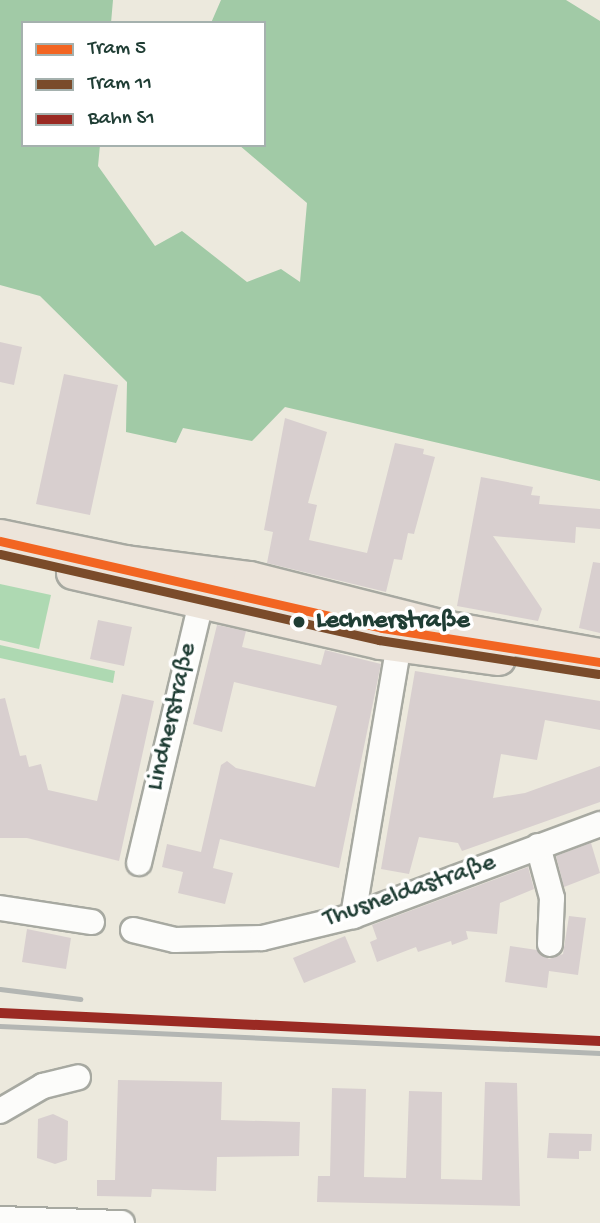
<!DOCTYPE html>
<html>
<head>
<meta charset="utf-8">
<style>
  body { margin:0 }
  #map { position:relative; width:600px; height:1223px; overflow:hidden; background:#ece9dd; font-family:"Gochi Hand",sans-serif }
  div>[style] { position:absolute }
  .green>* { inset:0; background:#aed9b2 }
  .forest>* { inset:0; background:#a1caa6 }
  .building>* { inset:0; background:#d8cfcf }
  .roads { filter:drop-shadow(2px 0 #a7a9a1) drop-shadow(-2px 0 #a7a9a1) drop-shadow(0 2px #a7a9a1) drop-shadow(0 -2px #a7a9a1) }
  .minor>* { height:24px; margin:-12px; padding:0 12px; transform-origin:12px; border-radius:12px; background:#fcfcfa }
  .major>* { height:32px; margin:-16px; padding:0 16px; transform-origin:16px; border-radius:16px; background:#ece4da }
  .rail>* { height:5px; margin:-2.5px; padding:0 2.5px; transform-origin:2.5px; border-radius:2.5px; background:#b3b6b3 }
  .rail-1>* { height:10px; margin:-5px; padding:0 5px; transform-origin:5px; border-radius:5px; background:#9a2a23 }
  .tram-1>* { height:9px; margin:-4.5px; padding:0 4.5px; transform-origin:4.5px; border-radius:4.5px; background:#f26522 }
  .tram-2>* { height:9px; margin:-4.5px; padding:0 4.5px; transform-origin:4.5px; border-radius:4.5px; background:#7a4b2a }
  .dots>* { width:19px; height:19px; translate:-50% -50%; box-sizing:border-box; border:4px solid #fff; border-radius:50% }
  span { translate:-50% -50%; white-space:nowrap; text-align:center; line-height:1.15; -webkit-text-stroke:7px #fff; paint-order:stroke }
  .stop-label { font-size:26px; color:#1f3d34; font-weight:700 }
  .left { translate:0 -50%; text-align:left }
  .street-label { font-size:26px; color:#1f3d34 }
  .legend { position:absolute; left:21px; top:21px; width:245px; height:126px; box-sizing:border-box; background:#fff; border:2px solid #a5b1ae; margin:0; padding:9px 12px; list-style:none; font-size:21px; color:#1f3d34 }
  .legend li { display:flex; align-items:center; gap:14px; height:35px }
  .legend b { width:35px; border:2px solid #a5b1ae }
</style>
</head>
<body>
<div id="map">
  <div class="green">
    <div style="clip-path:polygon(0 584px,51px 595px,39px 649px,0 640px)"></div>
    <div style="clip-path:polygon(0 645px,115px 671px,113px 683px,0 658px)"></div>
  </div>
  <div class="forest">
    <div style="clip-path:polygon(0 0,113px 0,111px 23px,23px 23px,23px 145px,100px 145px,98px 166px,155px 246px,182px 231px,247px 282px,281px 269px,300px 282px,307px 203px,239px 145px,264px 145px,264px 23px,211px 23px,221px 0,566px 0,600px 21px,600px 481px,285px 407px,252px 441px,183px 428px,176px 443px,126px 432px,127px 382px,40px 296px,0 285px)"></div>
  </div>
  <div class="building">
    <div style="clip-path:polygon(0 342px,22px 347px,14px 385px,0 382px)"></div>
    <div style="clip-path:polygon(64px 374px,118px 385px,90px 515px,36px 504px)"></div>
    <div style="clip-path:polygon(285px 418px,327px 432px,308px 503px,317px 505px,309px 540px,367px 553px,395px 443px,424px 449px,423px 454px,435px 457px,414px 534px,408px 533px,402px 560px,394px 559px,386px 592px,267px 563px,273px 532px,264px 530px)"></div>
    <div style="clip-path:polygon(481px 477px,533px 487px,531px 495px,540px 496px,539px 504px,600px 509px,600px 529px,576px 527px,575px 543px,493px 536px,542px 609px,538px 621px,457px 606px)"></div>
    <div style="clip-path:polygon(593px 562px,600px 563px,600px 633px,579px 628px)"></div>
    <div style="clip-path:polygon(98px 620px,132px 627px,124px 666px,90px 659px)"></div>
    <div style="clip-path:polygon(217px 625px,246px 631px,242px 647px,321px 665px,325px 650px,381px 664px,339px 868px,220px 839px,213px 868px,233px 873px,225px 904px,178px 893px,183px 872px,162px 867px,167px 844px,201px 852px,221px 765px,227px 761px,236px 768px,315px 787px,337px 706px,234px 682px,222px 732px,193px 724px)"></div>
    <div style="clip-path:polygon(415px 671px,600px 701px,600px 730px,545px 720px,537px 760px,501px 754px,493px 798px,525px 793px,600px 766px,600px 802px,462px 851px,458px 843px,419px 837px,409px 874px,381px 869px)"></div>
    <div style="clip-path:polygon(122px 694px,154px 701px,119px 861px,27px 838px,0 838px,0 699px,5px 698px,20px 756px,26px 755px,29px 767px,41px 764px,48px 790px,97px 801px)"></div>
    <div style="clip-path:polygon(591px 843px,600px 873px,564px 887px,556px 856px)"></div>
    <div style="clip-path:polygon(528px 867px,534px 889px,500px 903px,497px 934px,466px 931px,468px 939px,452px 945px,451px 941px,418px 952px,416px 947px,377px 962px,370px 942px,377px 939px,372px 925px)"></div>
    <div style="clip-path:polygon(569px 916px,586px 918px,578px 975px,549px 971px,547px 988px,505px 982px,510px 946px,537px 950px,549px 959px,563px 954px)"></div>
    <div style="clip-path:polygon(27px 929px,71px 938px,66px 969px,22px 962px)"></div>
    <div style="clip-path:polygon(345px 936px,356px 962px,304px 983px,293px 958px)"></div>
    <div style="clip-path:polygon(118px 1080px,222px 1082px,221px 1120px,300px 1122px,299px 1156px,217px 1157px,216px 1191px,152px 1189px,151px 1197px,97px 1196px,97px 1180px,115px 1180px)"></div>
    <div style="clip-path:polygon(485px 1082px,517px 1083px,520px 1206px,317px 1202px,318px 1176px,330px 1176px,332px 1088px,366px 1089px,364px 1177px,406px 1178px,409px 1091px,442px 1092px,441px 1179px,482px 1180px)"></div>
    <div style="clip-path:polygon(53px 1114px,68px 1121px,67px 1160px,55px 1164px,37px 1158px,38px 1119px)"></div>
    <div style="clip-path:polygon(549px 1133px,592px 1134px,591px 1151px,579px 1151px,579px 1159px,547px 1158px)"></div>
  </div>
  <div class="roads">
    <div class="minor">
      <div style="left:538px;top:846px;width:54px;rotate:74.9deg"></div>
      <div style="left:552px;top:898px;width:46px;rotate:92.5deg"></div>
      <div style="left:139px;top:863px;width:284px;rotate:-76.6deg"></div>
      <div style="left:0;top:908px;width:93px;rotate:8.7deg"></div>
      <div style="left:353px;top:916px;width:293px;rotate:-80.4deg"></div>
      <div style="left:133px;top:930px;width:43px;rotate:13.4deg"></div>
      <div style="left:175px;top:940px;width:87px;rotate:-1.3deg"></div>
      <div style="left:262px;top:938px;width:94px;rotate:-13.6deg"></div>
      <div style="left:353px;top:916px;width:264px;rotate:-20.4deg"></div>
      <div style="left:0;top:1111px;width:50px;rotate:-30.2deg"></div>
      <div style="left:43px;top:1086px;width:36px;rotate:-14deg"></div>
      <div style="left:0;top:1219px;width:122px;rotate:1.9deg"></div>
    </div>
    <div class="major">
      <div style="left:0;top:536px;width:129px;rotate:11.7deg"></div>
      <div style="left:126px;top:562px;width:125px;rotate:7.4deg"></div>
      <div style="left:250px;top:578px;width:200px;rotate:14.2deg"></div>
      <div style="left:444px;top:627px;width:158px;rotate:10.2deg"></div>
      <div style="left:73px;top:573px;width:315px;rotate:12.8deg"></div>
      <div style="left:380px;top:643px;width:120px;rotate:7.7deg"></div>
    </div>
  </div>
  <div class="rail">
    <div style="left:0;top:989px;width:81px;rotate:7.1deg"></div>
    <div style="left:0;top:1026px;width:601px;rotate:2.58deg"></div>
  </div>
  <div class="rail-1">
    <div style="left:0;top:1013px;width:601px;rotate:2.67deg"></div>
  </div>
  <div class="tram-1">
    <div style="left:0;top:541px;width:392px;rotate:12.8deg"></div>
    <div style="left:382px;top:628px;width:221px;rotate:8.9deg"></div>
  </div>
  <div class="tram-2">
    <div style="left:0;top:554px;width:389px;rotate:12.8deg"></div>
    <div style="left:379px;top:640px;width:222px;rotate:8.8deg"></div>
  </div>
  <div class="dots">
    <div style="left:299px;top:622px;background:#1f3d34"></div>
  </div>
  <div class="stop-label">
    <span class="left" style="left:316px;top:622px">Lechnerstraße</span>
  </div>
  <div class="street-label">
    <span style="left:173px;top:717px;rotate:-77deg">Lindnerstraße</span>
    <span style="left:410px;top:892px;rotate:-19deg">Thusneldastraße</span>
  </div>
  <ul class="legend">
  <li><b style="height:9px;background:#f26522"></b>Tram 5</li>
  <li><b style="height:9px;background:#7a4b2a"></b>Tram 11</li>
  <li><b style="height:9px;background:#9a2a23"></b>Bahn S1</li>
  </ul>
</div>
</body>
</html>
